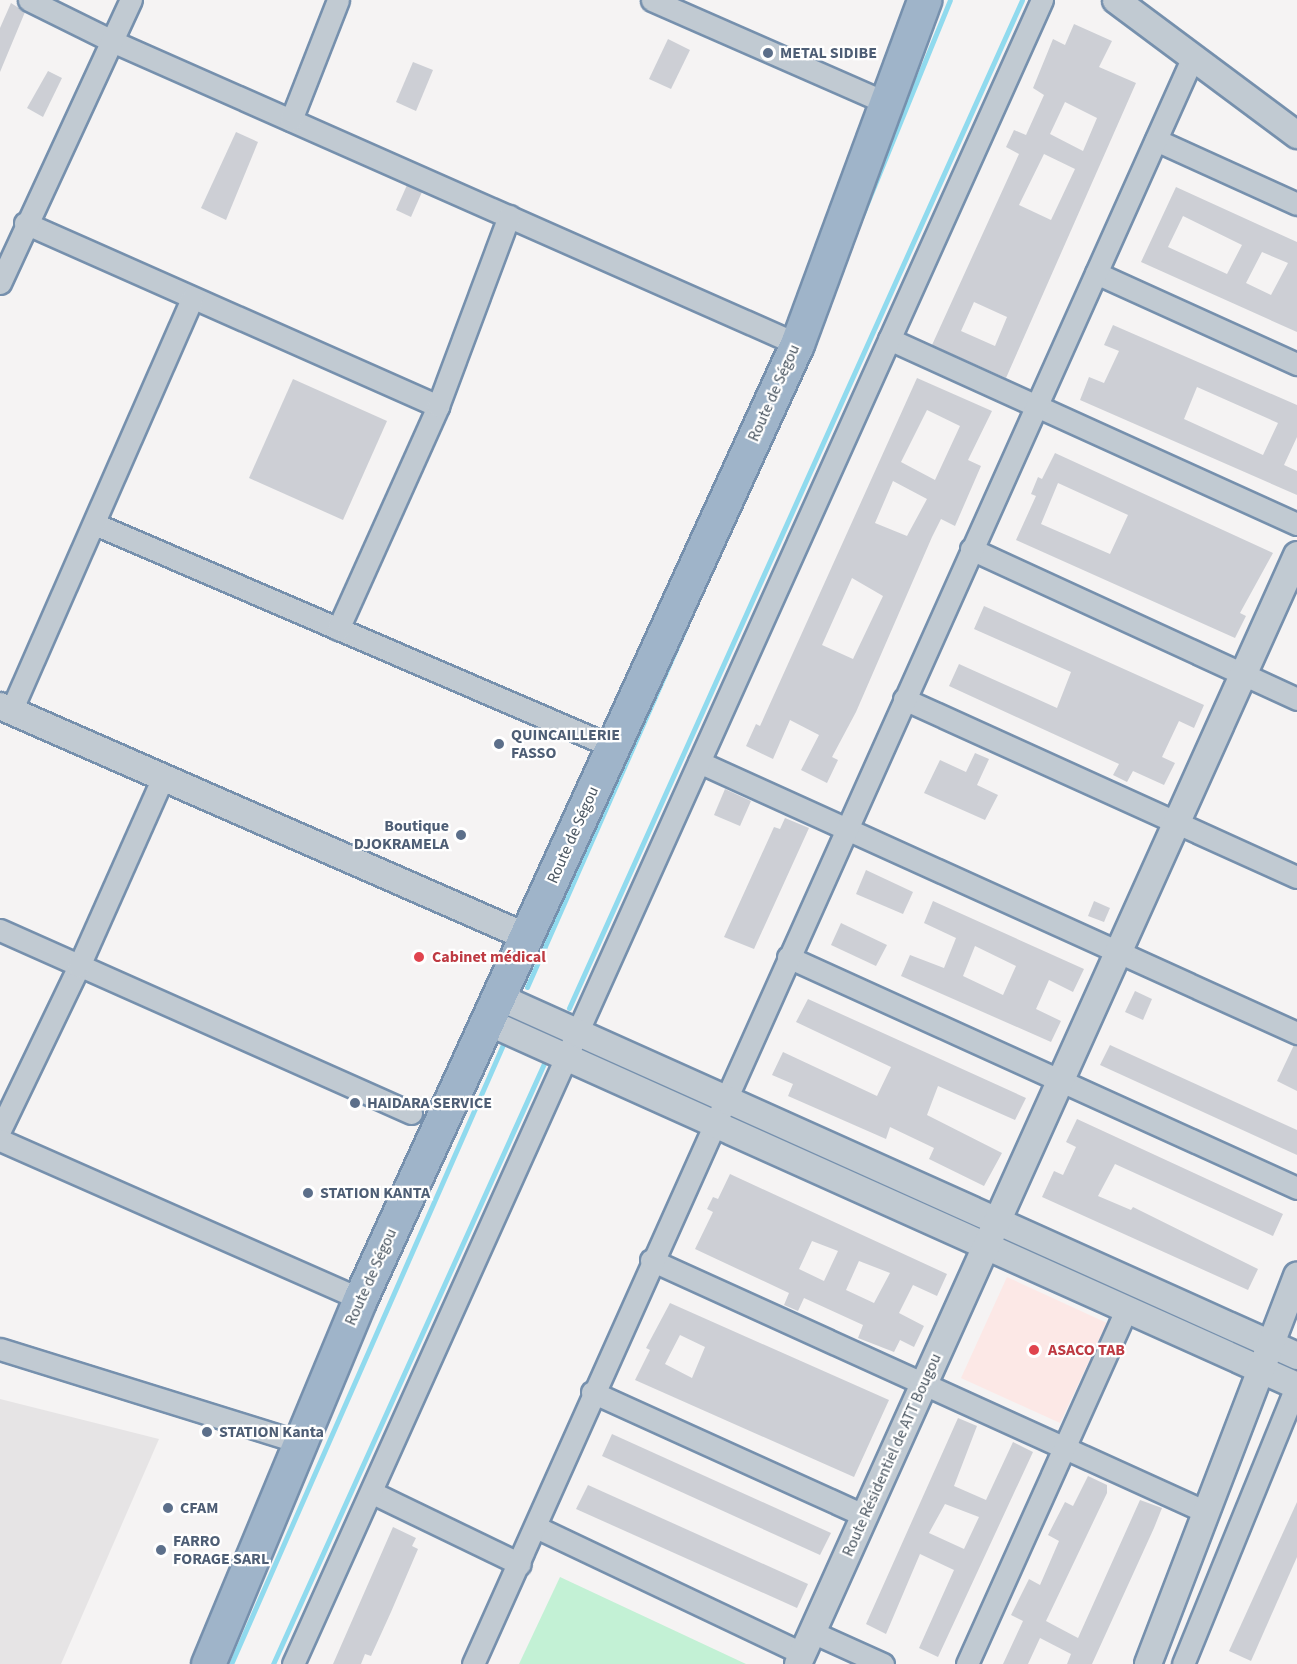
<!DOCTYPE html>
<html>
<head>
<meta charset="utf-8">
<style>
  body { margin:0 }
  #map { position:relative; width:1297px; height:1664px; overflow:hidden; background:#f5f3f3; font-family:"Source Sans 3",sans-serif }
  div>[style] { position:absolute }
  .education>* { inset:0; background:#e6e4e5 }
  .medical>* { inset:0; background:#fce8e6 }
  .green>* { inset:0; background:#c3f1d5 }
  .stream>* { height:5px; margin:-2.5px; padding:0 2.5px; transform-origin:2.5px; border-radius:2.5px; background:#90daee }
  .building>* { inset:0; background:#cdcfd5 }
  .roads { filter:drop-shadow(2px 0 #7690ad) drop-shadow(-2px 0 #7690ad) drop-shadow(0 2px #7690ad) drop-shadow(0 -2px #7690ad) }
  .minor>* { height:21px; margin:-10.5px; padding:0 10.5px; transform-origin:10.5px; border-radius:10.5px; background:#c1cad2 }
  .tertiary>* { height:26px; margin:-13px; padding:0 13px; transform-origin:13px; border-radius:13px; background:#c1cad2 }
  .trunk>* { height:33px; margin:-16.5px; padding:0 16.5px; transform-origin:16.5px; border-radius:16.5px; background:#9fb4c9 }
  .dots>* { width:16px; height:16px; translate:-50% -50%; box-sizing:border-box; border:3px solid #fff; border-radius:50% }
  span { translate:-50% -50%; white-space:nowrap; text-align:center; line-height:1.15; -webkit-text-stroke:4.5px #fff; paint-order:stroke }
  .service-label { font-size:16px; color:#4e5e75; font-weight:700 }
  .left { translate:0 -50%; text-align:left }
  .right { translate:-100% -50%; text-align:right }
  .street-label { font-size:16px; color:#4a5661 }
  .health-label { font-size:16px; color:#be3a42; font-weight:700 }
</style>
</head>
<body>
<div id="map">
  <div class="education">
    <div style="clip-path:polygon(0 1399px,159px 1439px,61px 1664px,0 1664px)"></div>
  </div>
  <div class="medical">
    <div style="clip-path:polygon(1007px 1277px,1107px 1323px,1060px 1423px,961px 1378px)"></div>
  </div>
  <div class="green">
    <div style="clip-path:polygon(560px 1577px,746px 1664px,519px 1664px)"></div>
  </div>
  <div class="stream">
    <div style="left:861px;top:218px;width:235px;rotate:-67.8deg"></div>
    <div style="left:527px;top:987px;width:394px;rotate:-66.2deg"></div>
    <div style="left:569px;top:1008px;width:1105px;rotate:-65.8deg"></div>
    <div style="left:231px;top:1664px;width:682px;rotate:-66.29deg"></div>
    <div style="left:273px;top:1664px;width:664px;rotate:-65.71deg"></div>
  </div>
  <div class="building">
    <div style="clip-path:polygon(11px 3px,25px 12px,0 72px,0 28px)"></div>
    <div style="clip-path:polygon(evenodd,1074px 24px,1112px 41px,1099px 67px,1136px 83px,1006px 378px,932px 345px,1019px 154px,1006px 147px,1014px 130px,1026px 135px,1044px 95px,1033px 88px,1053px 39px,1065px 45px,1074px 24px,1065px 102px,1097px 118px,1083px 151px,1050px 134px,1065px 102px,1074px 24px,1044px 154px,1075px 169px,1051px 220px,1019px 205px,1044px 154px,1074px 24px,974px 302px,1007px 317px,995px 346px,961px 331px,974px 302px)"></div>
    <div style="clip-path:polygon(668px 39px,690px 50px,671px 89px,649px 79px)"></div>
    <div style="clip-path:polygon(413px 62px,433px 70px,416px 111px,396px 102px)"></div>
    <div style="clip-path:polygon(48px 71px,62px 78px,43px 117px,27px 108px)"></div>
    <div style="clip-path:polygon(236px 132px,258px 142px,226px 220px,201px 208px)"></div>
    <div style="clip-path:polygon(407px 185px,422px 192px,411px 217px,396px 210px)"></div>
    <div style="clip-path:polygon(evenodd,1176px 187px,1297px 242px,1297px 332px,1141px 262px,1176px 187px,1183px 216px,1242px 245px,1227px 274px,1168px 247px,1183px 216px,1176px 187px,1262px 252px,1288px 263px,1271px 295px,1246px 283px,1262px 252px)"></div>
    <div style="clip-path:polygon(evenodd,1113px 325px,1297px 405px,1297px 437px,1284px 465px,1297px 471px,1297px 495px,1080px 400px,1089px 377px,1104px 383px,1119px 351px,1104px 345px,1113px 325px,1197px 387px,1278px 423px,1263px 455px,1184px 419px,1197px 387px)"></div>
    <div style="clip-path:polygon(evenodd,917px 378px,992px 411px,968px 460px,981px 466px,955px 526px,941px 519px,932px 537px,856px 712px,832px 757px,838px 760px,827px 783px,801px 770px,819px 735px,790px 720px,773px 759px,746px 746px,756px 724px,760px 726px,917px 378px,927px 410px,960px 426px,935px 480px,901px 462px,927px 410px,917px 378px,893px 481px,927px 499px,907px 536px,875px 523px,893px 481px,917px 378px,852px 578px,883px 596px,853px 659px,822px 645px,852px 578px)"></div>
    <div style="clip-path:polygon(293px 379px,387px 421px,343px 520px,249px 478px)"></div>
    <div style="clip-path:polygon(evenodd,1055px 453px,1273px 553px,1240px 613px,1246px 616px,1235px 638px,1016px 540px,1036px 496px,1031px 494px,1038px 477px,1042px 479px,1055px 453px,1058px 483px,1128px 515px,1110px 554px,1041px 524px,1058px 483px)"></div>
    <div style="clip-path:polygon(984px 606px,1204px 705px,1194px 728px,1179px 721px,1162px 757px,1175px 763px,1164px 785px,1133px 771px,1127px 782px,1113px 775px,1119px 764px,949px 686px,959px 664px,1057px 708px,1071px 672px,974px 629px)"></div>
    <div style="clip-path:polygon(975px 753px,989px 759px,977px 785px,998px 795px,985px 820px,924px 793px,940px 760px,966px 772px)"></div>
    <div style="clip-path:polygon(725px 789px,751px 801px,740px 826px,714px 815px)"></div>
    <div style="clip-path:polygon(785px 818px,809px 828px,754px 949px,724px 937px,774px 827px,780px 829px)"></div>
    <div style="clip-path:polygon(866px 870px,913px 892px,903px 914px,856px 894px)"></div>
    <div style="clip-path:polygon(evenodd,933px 901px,1084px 969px,1073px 992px,1049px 980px,1036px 1009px,1061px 1021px,1051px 1042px,901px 976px,910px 955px,944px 968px,956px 938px,924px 923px,933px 901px,975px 946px,1016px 966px,1003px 995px,963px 976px,975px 946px)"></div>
    <div style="clip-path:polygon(1094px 901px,1110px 908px,1104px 922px,1088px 916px)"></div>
    <div style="clip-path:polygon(841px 923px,887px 945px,876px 966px,831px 945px)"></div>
    <div style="clip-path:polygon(1135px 991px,1152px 999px,1143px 1020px,1125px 1012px)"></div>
    <div style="clip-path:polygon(808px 999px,1026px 1098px,1015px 1120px,938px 1086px,927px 1115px,1002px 1153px,984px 1186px,929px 1159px,934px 1148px,890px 1127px,886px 1139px,788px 1096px,793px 1084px,772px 1075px,783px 1052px,877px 1096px,891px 1067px,796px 1022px)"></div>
    <div style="clip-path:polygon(1110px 1045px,1297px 1130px,1297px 1155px,1100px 1065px)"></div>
    <div style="clip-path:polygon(1294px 1045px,1297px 1046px,1297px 1091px,1277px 1081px)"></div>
    <div style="clip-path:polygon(1077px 1119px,1283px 1214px,1273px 1236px,1115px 1164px,1098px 1196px,1131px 1210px,1133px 1207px,1258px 1269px,1248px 1290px,1042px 1197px,1054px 1171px,1063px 1175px,1076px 1147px,1066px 1142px)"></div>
    <div style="clip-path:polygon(evenodd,730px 1174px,947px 1274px,937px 1296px,913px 1285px,899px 1313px,924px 1326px,914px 1347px,900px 1340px,894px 1352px,858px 1338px,863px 1325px,804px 1298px,798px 1311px,784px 1305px,789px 1293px,695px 1249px,713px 1212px,707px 1209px,713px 1197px,718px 1199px,730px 1174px,812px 1241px,838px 1251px,824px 1281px,799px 1269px,812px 1241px,730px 1174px,859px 1261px,890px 1273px,874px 1303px,846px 1290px,859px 1261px)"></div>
    <div style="clip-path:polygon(evenodd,670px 1303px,889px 1400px,854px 1477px,635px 1380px,650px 1350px,646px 1348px,670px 1303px,680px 1335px,705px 1347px,692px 1378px,665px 1364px,680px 1335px)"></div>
    <div style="clip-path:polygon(evenodd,958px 1418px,977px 1426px,954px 1486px,986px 1500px,1013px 1442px,1033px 1452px,938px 1657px,919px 1648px,954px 1570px,920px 1554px,886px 1634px,866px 1624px,958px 1418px,945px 1504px,979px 1517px,964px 1549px,929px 1533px,945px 1504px)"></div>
    <div style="clip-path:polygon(612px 1434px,831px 1533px,820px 1555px,602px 1456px)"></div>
    <div style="clip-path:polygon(1088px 1476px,1107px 1485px,1107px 1493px,1046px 1621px,1078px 1638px,1140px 1500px,1162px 1508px,1154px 1528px,1092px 1664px,1067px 1664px,1071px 1654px,1040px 1638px,1028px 1664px,1003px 1664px,1023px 1621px,1011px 1615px,1029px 1579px,1040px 1585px,1059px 1541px,1048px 1535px,1065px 1502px,1073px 1506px)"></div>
    <div style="clip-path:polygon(588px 1485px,808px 1584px,797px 1608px,576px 1509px)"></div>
    <div style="clip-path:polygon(1297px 1502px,1297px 1557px,1251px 1661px,1229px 1651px)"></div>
    <div style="clip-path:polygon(393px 1527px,416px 1538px,412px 1546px,418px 1549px,391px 1612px,371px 1656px,365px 1654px,361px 1664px,333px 1664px)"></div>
  </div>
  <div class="roads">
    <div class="minor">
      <div style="left:29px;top:0;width:95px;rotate:26.3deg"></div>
      <div style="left:114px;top:42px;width:747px;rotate:23.85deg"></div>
      <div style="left:652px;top:0;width:253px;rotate:23.7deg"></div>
      <div style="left:291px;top:120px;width:129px;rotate:-68.6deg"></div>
      <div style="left:1156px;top:140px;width:155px;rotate:24.4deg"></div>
      <div style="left:25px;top:223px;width:452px;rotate:23.9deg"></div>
      <div style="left:1096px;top:273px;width:221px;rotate:24.4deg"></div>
      <div style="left:0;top:283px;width:312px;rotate:-65.2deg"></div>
      <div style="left:889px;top:339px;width:448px;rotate:24.4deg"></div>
      <div style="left:95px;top:524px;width:564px;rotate:23.29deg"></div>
      <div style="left:971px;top:549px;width:359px;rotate:24.7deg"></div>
      <div style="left:338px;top:629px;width:244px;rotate:-65.8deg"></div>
      <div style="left:438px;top:406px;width:203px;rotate:-69.5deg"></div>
      <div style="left:904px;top:699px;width:431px;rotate:24.4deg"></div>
      <div style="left:11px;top:711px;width:451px;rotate:-66.3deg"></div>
      <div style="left:699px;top:762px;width:657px;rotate:24.38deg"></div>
      <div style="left:0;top:930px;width:450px;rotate:24deg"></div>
      <div style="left:788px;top:957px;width:559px;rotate:24.41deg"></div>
      <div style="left:0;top:1130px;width:182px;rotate:-64.3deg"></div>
      <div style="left:79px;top:966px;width:207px;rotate:-66deg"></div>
      <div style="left:0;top:1140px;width:394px;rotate:23.8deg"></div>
      <div style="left:651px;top:1260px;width:610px;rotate:24.42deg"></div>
      <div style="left:0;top:1349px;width:316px;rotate:17.3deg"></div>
      <div style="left:592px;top:1392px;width:300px;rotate:24.4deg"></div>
      <div style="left:373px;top:1493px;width:163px;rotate:25.8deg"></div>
      <div style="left:536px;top:1527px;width:296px;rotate:25.4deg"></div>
      <div style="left:812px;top:1632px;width:78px;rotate:24.3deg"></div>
      <div style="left:293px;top:1664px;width:1825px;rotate:-65.77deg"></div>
      <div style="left:473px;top:1664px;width:1761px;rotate:-65.87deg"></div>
      <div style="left:967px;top:1664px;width:388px;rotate:-65.8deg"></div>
      <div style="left:1183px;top:1664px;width:301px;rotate:-67.8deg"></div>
    </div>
    <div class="tertiary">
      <div style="left:1116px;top:0;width:226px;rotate:36.7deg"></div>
      <div style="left:0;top:706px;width:575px;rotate:23.67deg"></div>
      <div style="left:499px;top:997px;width:875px;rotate:24.22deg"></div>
      <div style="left:488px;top:1022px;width:887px;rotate:24.22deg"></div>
      <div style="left:798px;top:1664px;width:1216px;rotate:-65.77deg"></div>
      <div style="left:1148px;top:1664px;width:416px;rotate:-69deg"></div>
    </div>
    <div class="trunk">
      <div style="left:208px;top:1664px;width:395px;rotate:-67.4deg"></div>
      <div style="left:360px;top:1299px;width:1050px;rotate:-65.41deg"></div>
      <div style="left:797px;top:344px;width:367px;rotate:-69.7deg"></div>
    </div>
  </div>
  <div class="dots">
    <div style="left:768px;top:53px;background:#5c6f8a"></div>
    <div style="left:499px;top:744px;background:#5c6f8a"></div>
    <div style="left:461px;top:835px;background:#5c6f8a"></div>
    <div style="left:419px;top:957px;background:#e0444e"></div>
    <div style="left:355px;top:1103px;background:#5c6f8a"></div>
    <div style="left:308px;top:1193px;background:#5c6f8a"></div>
    <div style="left:1034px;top:1350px;background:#e0444e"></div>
    <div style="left:207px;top:1432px;background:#5c6f8a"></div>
    <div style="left:168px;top:1508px;background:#5c6f8a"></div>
    <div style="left:161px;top:1550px;background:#5c6f8a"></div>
  </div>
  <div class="service-label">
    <span class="left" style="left:780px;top:53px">METAL SIDIBE</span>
    <span class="left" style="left:511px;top:744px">QUINCAILLERIE<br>FASSO</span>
    <span class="right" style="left:449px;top:835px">Boutique<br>DJOKRAMELA</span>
    <span class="left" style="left:367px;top:1103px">HAIDARA SERVICE</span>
    <span class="left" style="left:320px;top:1193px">STATION KANTA</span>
    <span class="left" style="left:219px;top:1432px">STATION Kanta</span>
    <span class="left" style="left:180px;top:1508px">CFAM</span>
    <span class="left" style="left:173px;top:1550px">FARRO<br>FORAGE SARL</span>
  </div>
  <div class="street-label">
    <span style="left:774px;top:393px;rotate:-66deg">Route de Ségou</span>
    <span style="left:573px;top:835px;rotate:-66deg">Route de Ségou</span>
    <span style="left:371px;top:1277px;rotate:-66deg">Route de Ségou</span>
    <span style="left:892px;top:1455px;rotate:-66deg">Route Résidentiel de ATT Bougou</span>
  </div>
  <div class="health-label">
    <span class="left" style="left:432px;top:957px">Cabinet médical</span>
    <span class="left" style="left:1048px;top:1350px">ASACO TAB</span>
  </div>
</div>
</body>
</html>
